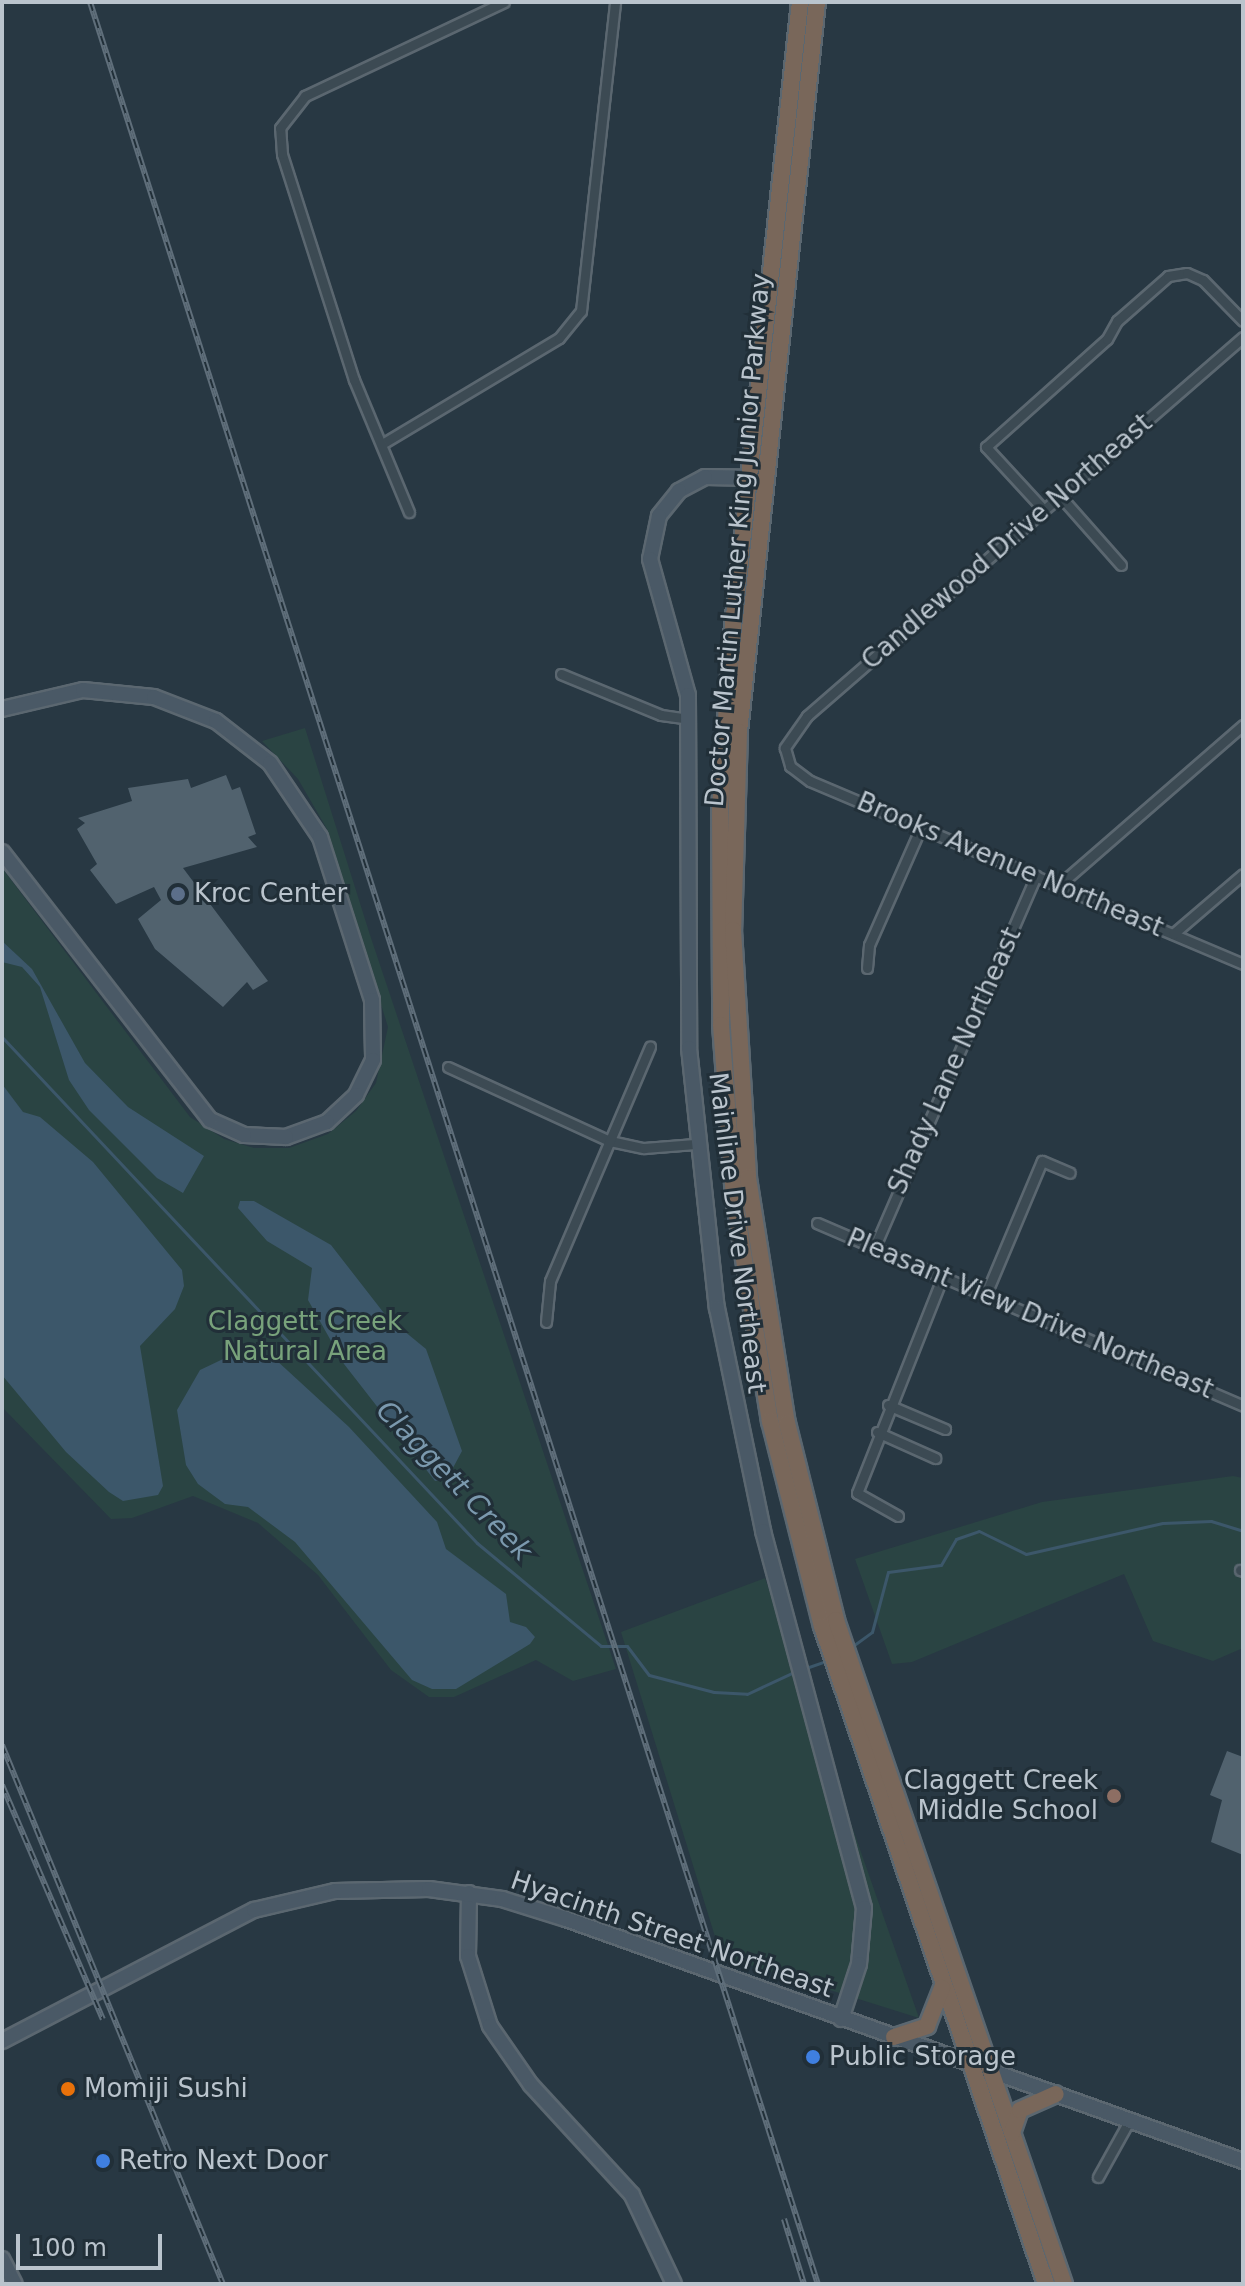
<!DOCTYPE html>
<html>
<head>
<meta charset="utf-8">
<style>
  body { margin:0 }
  #map { position:relative; width:1245px; height:2286px; overflow:hidden; background:#283843; font-family:"DejaVu Sans",sans-serif }
  div>[style] { position:absolute }
  .green>* { inset:0; background:#2a4443 }
  .water>* { inset:0; background:#3c576a }
  .stream>* { height:3px; margin:-1.5px; padding:0 1.5px; transform-origin:1.5px; border-radius:1.5px; background:#3c576a }
  .building>* { inset:0; background:#51626e }
  .roads { filter:drop-shadow(2px 0 #5b6770) drop-shadow(-2px 0 #5b6770) drop-shadow(0 2px #5b6770) drop-shadow(0 -2px #5b6770) }
  .street>* { height:9px; margin:-4.5px; padding:0 4.5px; transform-origin:4.5px; border-radius:4.5px; background:#3c4a53 }
  .secondary>* { height:14px; margin:-7px; padding:0 7px; transform-origin:7px; border-radius:7px; background:#4a5966 }
  .highway>* { height:16px; margin:-8px; padding:0 8px; transform-origin:8px; border-radius:8px; background:#79675a }
  .rail>* { height:6px; margin-top:-3px; transform-origin:0; background:repeating-linear-gradient(90deg,#212f38 0 9px,#5f6e7a 0 18px); box-sizing:border-box; border-block:2px solid #5f6e7a }
  .dots>* { width:22px; height:22px; translate:-50% -50%; box-sizing:border-box; border:4px solid #212f38; border-radius:50% }
  span { translate:-50% -50%; white-space:nowrap; text-align:center; line-height:1.15; -webkit-text-stroke:6px #212f38; paint-order:stroke }
  .street-label { font-size:26px; color:#bac4cd }
  .poi-label { font-size:26px; color:#bac4cd }
  .left { translate:0 -50%; text-align:left }
  .right { translate:-100% -50%; text-align:right }
  .park-label { font-size:26px; color:#78a27b }
  .water-label { font-size:28px; color:#7b99ae; font-style:italic }
  .frame { position:absolute; inset:0; border:4px solid #bac4cd; pointer-events:none }
  .scale { position:absolute; left:16px; top:2234px; width:146px; height:36px; box-sizing:border-box; border:4px solid #bac4cd; border-top:0; padding-left:10px; font-size:24px; line-height:28px; white-space:nowrap; color:#bac4cd; -webkit-text-stroke:6px #212f38; paint-order:stroke }
</style>
</head>
<body>
<div id="map">
  <div class="green">
    <div style="clip-path:polygon(305px 728px,370px 935px,616px 1669px,573px 1681px,536px 1660px,454px 1697px,429px 1697px,391px 1670px,318px 1575px,258px 1523px,193px 1496px,132px 1518px,111px 1519px,2px 1407px,2px 868px,190px 1117px,224px 1139px,254px 1148px,289px 1148px,328px 1134px,356px 1111px,376px 1083px,388px 1027px,327px 829px,298px 779px,262px 741px)"></div>
    <div style="clip-path:polygon(1233px 1476px,1243px 1478px,1243px 1648px,1213px 1661px,1153px 1641px,1124px 1574px,912px 1662px,892px 1664px,855px 1559px,1042px 1502px)"></div>
    <div style="clip-path:polygon(765px 1578px,919px 2018px,721px 1956px,621px 1632px)"></div>
  </div>
  <div class="water">
    <div style="clip-path:polygon(2px 941px,32px 969px,85px 1063px,128px 1107px,204px 1156px,183px 1193px,157px 1178px,89px 1110px,69px 1080px,40px 987px,22px 967px,2px 962px)"></div>
    <div style="clip-path:polygon(2px 1084px,23px 1112px,40px 1117px,93px 1162px,182px 1270px,184px 1286px,175px 1309px,140px 1346px,163px 1486px,158px 1495px,123px 1501px,109px 1492px,66px 1452px,2px 1375px)"></div>
    <div style="clip-path:polygon(240px 1201px,254px 1201px,331px 1245px,387px 1317px,426px 1349px,462px 1451px,447px 1479px,435px 1481px,344px 1364px,308px 1300px,312px 1268px,267px 1241px,238px 1208px)"></div>
    <div style="clip-path:polygon(242px 1350px,275px 1359px,349px 1427px,437px 1522px,446px 1549px,506px 1594px,510px 1622px,526px 1627px,535px 1637px,530px 1644px,456px 1689px,432px 1689px,412px 1680px,295px 1542px,248px 1507px,225px 1504px,198px 1484px,186px 1465px,177px 1410px,200px 1370px)"></div>
  </div>
  <div class="stream">
    <div style="left:2px;top:1037px;width:694px;rotate:46.81deg"></div>
    <div style="left:477px;top:1543px;width:161px;rotate:39.7deg"></div>
    <div style="left:601px;top:1646px;width:26px"></div>
    <div style="left:627px;top:1646px;width:36px;rotate:53deg"></div>
    <div style="left:649px;top:1675px;width:67px;rotate:14.7deg"></div>
    <div style="left:714px;top:1692px;width:33px;rotate:3deg"></div>
    <div style="left:747px;top:1694px;width:54px;rotate:-25.1deg"></div>
    <div style="left:850px;top:1648px;width:27px;rotate:-36deg"></div>
    <div style="left:872px;top:1632px;width:62px;rotate:-75.1deg"></div>
    <div style="left:888px;top:1572px;width:53px;rotate:-7.5deg"></div>
    <div style="left:941px;top:1565px;width:30px;rotate:-60deg"></div>
    <div style="left:956px;top:1539px;width:24px;rotate:-19deg"></div>
    <div style="left:979px;top:1531px;width:52px;rotate:26.1deg"></div>
    <div style="left:1026px;top:1554px;width:140px;rotate:-12.8deg"></div>
    <div style="left:1163px;top:1523px;width:48px;rotate:-2.4deg"></div>
    <div style="left:1211px;top:1521px;width:34px;rotate:17deg"></div>
    <div style="left:803px;top:1669px;width:24px;rotate:-19deg"></div>
  </div>
  <div class="building">
    <div style="clip-path:polygon(226px 775px,232px 790px,240px 787px,256px 834px,248px 837px,257px 847px,183px 868px,268px 981px,253px 990px,247px 982px,223px 1007px,155px 949px,138px 919px,161px 900px,154px 887px,116px 904px,90px 870px,97px 864px,77px 829px,85px 823px,78px 818px,132px 801px,128px 788px,188px 779px,191px 788px)"></div>
    <div style="clip-path:polygon(1227px 1751px,1243px 1757px,1243px 1855px,1211px 1842px,1222px 1800px,1210px 1795px)"></div>
  </div>
  <div class="roads">
    <div class="street">
      <div style="left:1243px;top:337px;width:578px;rotate:139deg"></div>
      <div style="left:807px;top:716px;width:39px;rotate:125deg"></div>
      <div style="left:785px;top:748px;width:19px;rotate:74deg"></div>
      <div style="left:790px;top:766px;width:25px;rotate:37deg"></div>
      <div style="left:810px;top:781px;width:470px;rotate:22.9deg"></div>
      <div style="left:382px;top:444px;width:206px;rotate:-30.9deg"></div>
      <div style="left:559px;top:338px;width:35px;rotate:-51deg"></div>
      <div style="left:581px;top:311px;width:311px;rotate:-83.7deg"></div>
      <div style="left:1060px;top:496px;width:92px;rotate:48.5deg"></div>
      <div style="left:1044px;top:510px;width:86px;rotate:-132.6deg"></div>
      <div style="left:986px;top:447px;width:162px;rotate:-41.8deg"></div>
      <div style="left:1107px;top:339px;width:21px;rotate:-61deg"></div>
      <div style="left:1117px;top:321px;width:68px;rotate:-41.4deg"></div>
      <div style="left:1168px;top:276px;width:19px;rotate:-9deg"></div>
      <div style="left:1187px;top:273px;width:17px;rotate:24deg"></div>
      <div style="left:1203px;top:280px;width:57px;rotate:45.7deg"></div>
      <div style="left:409px;top:512px;width:143px;rotate:-112.6deg"></div>
      <div style="left:354px;top:380px;width:237px;rotate:-107.7deg"></div>
      <div style="left:282px;top:154px;width:26px;rotate:-94deg"></div>
      <div style="left:280px;top:128px;width:41px;rotate:-52deg"></div>
      <div style="left:305px;top:96px;width:220px;rotate:-25.3deg"></div>
      <div style="left:561px;top:674px;width:108px;rotate:22.3deg"></div>
      <div style="left:661px;top:715px;width:28px;rotate:8deg"></div>
      <div style="left:1059px;top:885px;width:244px;rotate:-41deg"></div>
      <div style="left:1173px;top:934px;width:92px;rotate:-40.6deg"></div>
      <div style="left:867px;top:968px;width:23px;rotate:-85deg"></div>
      <div style="left:869px;top:945px;width:129px;rotate:-66.2deg"></div>
      <div style="left:448px;top:1067px;width:178px;rotate:24.6deg"></div>
      <div style="left:610px;top:1141px;width:35px;rotate:12deg"></div>
      <div style="left:644px;top:1148px;width:51px;rotate:-4.5deg"></div>
      <div style="left:817px;top:1223px;width:464px;rotate:23.2deg"></div>
      <div style="left:875px;top:1246px;width:404px;rotate:-66.5deg"></div>
      <div style="left:986px;top:1294px;width:144px;rotate:-67.2deg"></div>
      <div style="left:1042px;top:1161px;width:30px;rotate:23deg"></div>
      <div style="left:546px;top:1322px;width:41px;rotate:-84.4deg"></div>
      <div style="left:550px;top:1281px;width:255px;rotate:-66.9deg"></div>
      <div style="left:888px;top:1405px;width:62px;rotate:22.8deg"></div>
      <div style="left:877px;top:1432px;width:64px;rotate:24.1deg"></div>
      <div style="left:898px;top:1516px;width:47px;rotate:-150.7deg"></div>
      <div style="left:857px;top:1493px;width:233px;rotate:-68.4deg"></div>
      <div style="left:1240px;top:1570px;width:3px;rotate:18deg"></div>
      <div style="left:1098px;top:2177px;width:64px;rotate:-61deg"></div>
    </div>
    <div class="secondary">
      <div style="left:765px;top:478px;width:60px;rotate:-179deg"></div>
      <div style="left:705px;top:477px;width:30px;rotate:152deg"></div>
      <div style="left:679px;top:491px;width:32px;rotate:129deg"></div>
      <div style="left:659px;top:516px;width:44px;rotate:101.8deg"></div>
      <div style="left:650px;top:559px;width:141px;rotate:74.4deg"></div>
      <div style="left:688px;top:695px;width:353px;rotate:89.8deg"></div>
      <div style="left:689px;top:1048px;width:262px;rotate:83.9deg"></div>
      <div style="left:717px;top:1308px;width:228px;rotate:78.3deg"></div>
      <div style="left:763px;top:1531px;width:390px;rotate:75deg"></div>
      <div style="left:864px;top:1908px;width:56px;rotate:95.1deg"></div>
      <div style="left:859px;top:1964px;width:58px;rotate:108.1deg"></div>
      <div style="left:2px;top:709px;width:83px;rotate:-13.2deg"></div>
      <div style="left:83px;top:690px;width:71px;rotate:5.6deg"></div>
      <div style="left:154px;top:697px;width:66px;rotate:21.2deg"></div>
      <div style="left:216px;top:721px;width:68px;rotate:37.9deg"></div>
      <div style="left:270px;top:763px;width:89px;rotate:56deg"></div>
      <div style="left:320px;top:837px;width:171px;rotate:72.3deg"></div>
      <div style="left:372px;top:1000px;width:60px;rotate:89deg"></div>
      <div style="left:373px;top:1060px;width:39px;rotate:116deg"></div>
      <div style="left:356px;top:1095px;width:40px;rotate:137deg"></div>
      <div style="left:327px;top:1122px;width:44px;rotate:159.9deg"></div>
      <div style="left:286px;top:1137px;width:42px;rotate:-177.3deg"></div>
      <div style="left:244px;top:1135px;width:37px;rotate:-156deg"></div>
      <div style="left:210px;top:1120px;width:339px;rotate:-127.8deg"></div>
      <div style="left:469px;top:1893px;width:63px;rotate:90.9deg"></div>
      <div style="left:468px;top:1956px;width:73px;rotate:72.6deg"></div>
      <div style="left:490px;top:2026px;width:72px;rotate:55.2deg"></div>
      <div style="left:531px;top:2085px;width:149px;rotate:47.4deg"></div>
      <div style="left:632px;top:2195px;width:98px;rotate:64.7deg"></div>
      <div style="left:2px;top:2041px;width:284px;rotate:-27.5deg"></div>
      <div style="left:254px;top:1910px;width:83px;rotate:-13.2deg"></div>
      <div style="left:335px;top:1891px;width:94px;rotate:-1.2deg"></div>
      <div style="left:429px;top:1889px;width:74px;rotate:7.8deg"></div>
      <div style="left:502px;top:1899px;width:67px;rotate:17.4deg"></div>
      <div style="left:566px;top:1919px;width:719px;rotate:19.67deg"></div>
      <div style="left:2px;top:2259px;width:28px;rotate:63deg"></div>
    </div>
    <div class="highway">
      <div style="left:800px;top:2px;width:646px;rotate:96.13deg"></div>
      <div style="left:731px;top:644px;width:165px;rotate:93.8deg"></div>
      <div style="left:720px;top:809px;width:216px;rotate:89.7deg"></div>
      <div style="left:721px;top:1025px;width:172px;rotate:85.7deg"></div>
      <div style="left:734px;top:1197px;width:227px;rotate:80.9deg"></div>
      <div style="left:770px;top:1421px;width:211px;rotate:75.8deg"></div>
      <div style="left:822px;top:1626px;width:695px;rotate:71.2deg"></div>
      <div style="left:817px;top:2px;width:734px;rotate:96.1deg"></div>
      <div style="left:739px;top:732px;width:198px;rotate:91.7deg"></div>
      <div style="left:733px;top:930px;width:248px;rotate:86.5deg"></div>
      <div style="left:748px;top:1178px;width:248px;rotate:81deg"></div>
      <div style="left:787px;top:1423px;width:203px;rotate:76deg"></div>
      <div style="left:836px;top:1620px;width:702px;rotate:71.05deg"></div>
      <div style="left:894px;top:2037px;width:35px;rotate:-18deg"></div>
      <div style="left:927px;top:2026px;width:41px;rotate:-68.5deg"></div>
      <div style="left:1012px;top:2133px;width:24px;rotate:-71deg"></div>
      <div style="left:1020px;top:2110px;width:39px;rotate:-24deg"></div>
    </div>
  </div>
  <div class="rail">
    <div style="left:90px;top:2px;width:2395px;rotate:72.31deg"></div>
    <div style="left:2px;top:1745px;width:583px;rotate:67.71deg"></div>
    <div style="left:2px;top:1785px;width:255px;rotate:66.7deg"></div>
    <div style="left:784px;top:2219px;width:68px;rotate:72.9deg"></div>
  </div>
  <div class="dots">
    <div style="left:178px;top:894px;background:#5c6f8a"></div>
    <div style="left:1114px;top:1796px;background:#8d6e63"></div>
    <div style="left:813px;top:2057px;background:#3f7fe0"></div>
    <div style="left:68px;top:2089px;background:#e8710a"></div>
    <div style="left:103px;top:2161px;background:#3f7fe0"></div>
  </div>
  <div class="street-label">
    <span style="left:738px;top:540px;rotate:-85deg">Doctor Martin Luther King Junior Parkway</span>
    <span style="left:1007px;top:542px;rotate:-41deg">Candlewood Drive Northeast</span>
    <span style="left:1010px;top:865px;rotate:23deg">Brooks Avenue Northeast</span>
    <span style="left:955px;top:1061px;rotate:-66deg">Shady Lane Northeast</span>
    <span style="left:737px;top:1233px;rotate:83deg">Mainline Drive Northeast</span>
    <span style="left:1030px;top:1314px;rotate:23deg">Pleasant View Drive Northeast</span>
    <span style="left:672px;top:1935px;rotate:19deg">Hyacinth Street Northeast</span>
  </div>
  <div class="poi-label">
    <span class="left" style="left:194px;top:894px">Kroc Center</span>
    <span class="right" style="left:1098px;top:1796px">Claggett Creek<br>Middle School</span>
    <span class="left" style="left:829px;top:2057px">Public Storage</span>
    <span class="left" style="left:84px;top:2089px">Momiji Sushi</span>
    <span class="left" style="left:119px;top:2161px">Retro Next Door</span>
  </div>
  <div class="park-label">
    <span style="left:305px;top:1337px">Claggett Creek<br>Natural Area</span>
  </div>
  <div class="water-label">
    <span style="left:454px;top:1481px;rotate:46deg">Claggett Creek</span>
  </div>
  <div class="frame"></div>
  <div class="scale">100 m</div>
</div>
</body>
</html>
